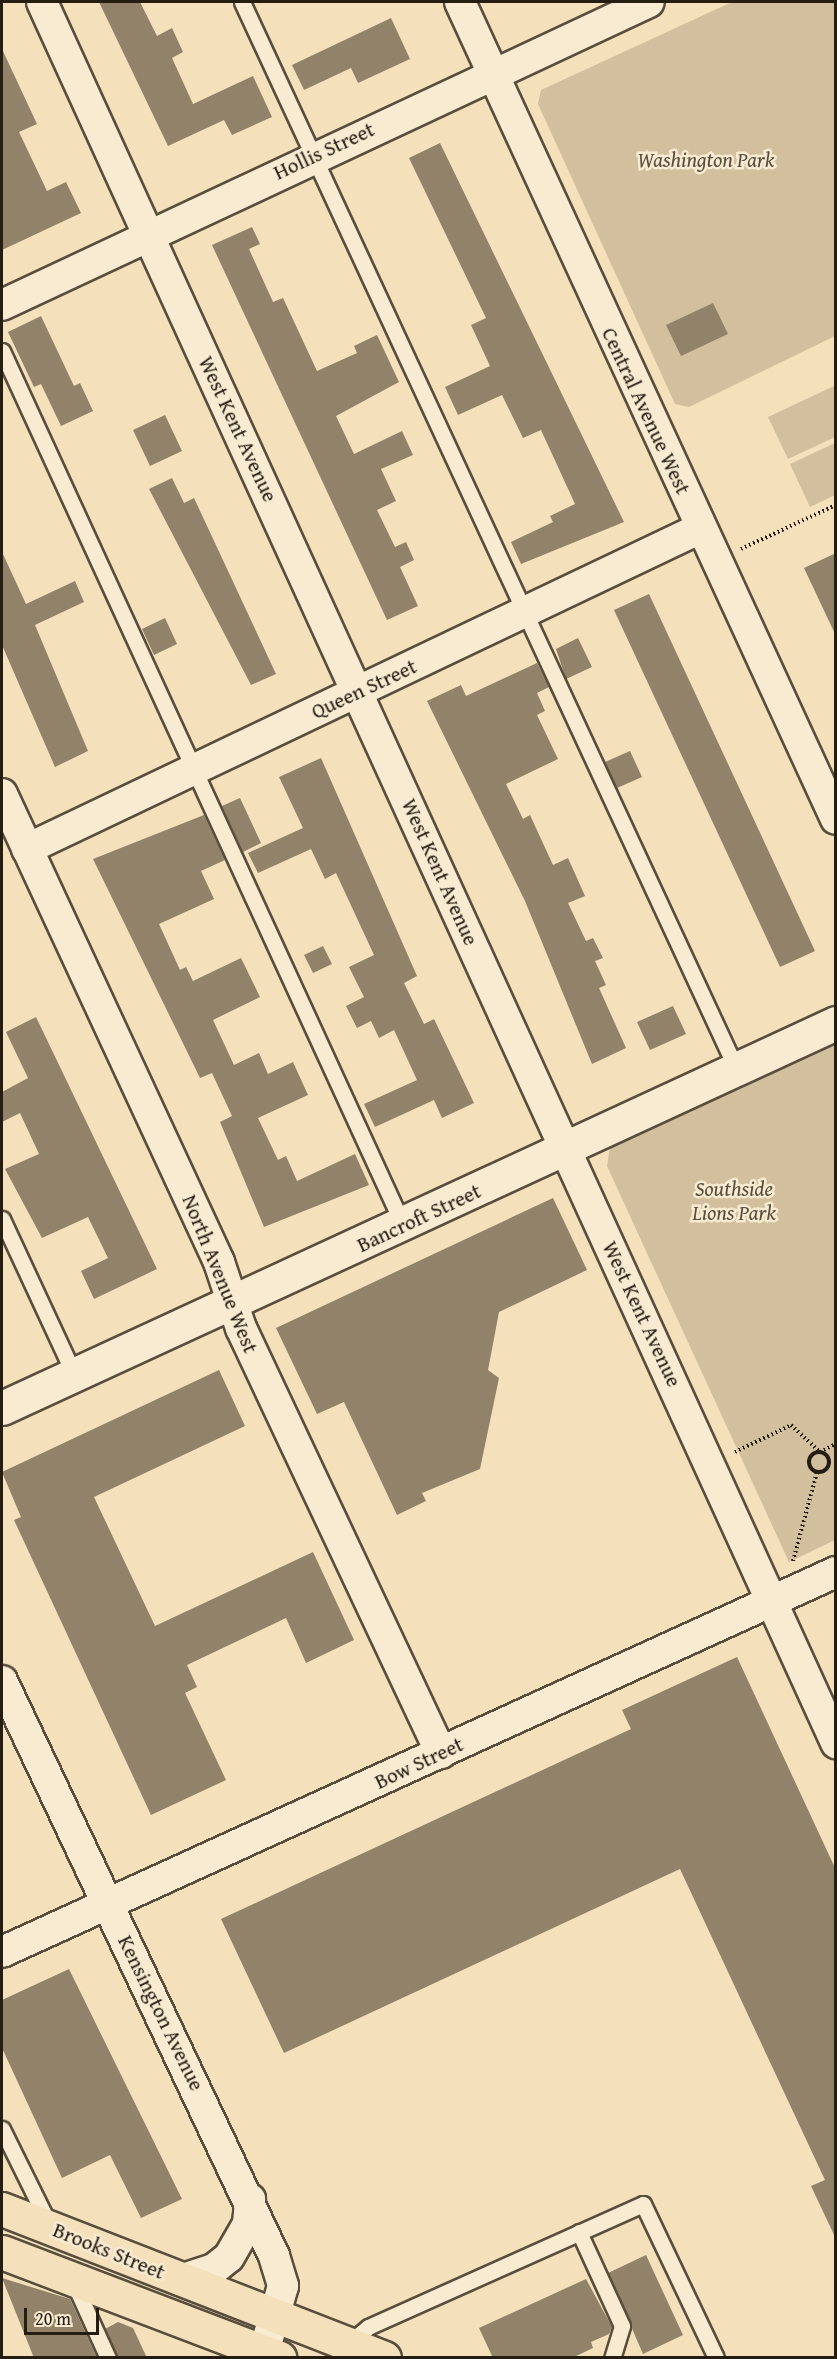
<!DOCTYPE html>
<html>
<head>
<meta charset="utf-8">
<style>
  body { margin:0 }
  #map { position:relative; width:837px; height:2359px; overflow:hidden; background:#f4e0ba; font-family:"Gentium Book Plus",serif }
  div>[style] { position:absolute }
  .green>* { inset:0; background:#d1bf9d }
  .building>* { inset:0; background:#918269 }
  .path>* { height:4px; margin-top:-2px; transform-origin:0; background:repeating-linear-gradient(90deg,#251c12 0 1.5px,transparent 0 4.5px) }
  .path>.ring { margin:-2px; padding:0; box-sizing:content-box; background:none; border:4px solid #251c12; border-radius:50% }
  .roads { filter:drop-shadow(2px 0 #594d3c) drop-shadow(-2px 0 #594d3c) drop-shadow(0 2px #594d3c) drop-shadow(0 -2px #594d3c) }
  .lane>* { height:15px; margin:-7.5px; padding:0 7.5px; transform-origin:7.5px; border-radius:7.5px; background:#f8ebd2 }
  .street>* { height:30px; margin:-15px; padding:0 15px; transform-origin:15px; border-radius:15px; background:#f8ebd2 }
  .secondary>* { height:33px; margin:-16.5px; padding:0 16.5px; transform-origin:16.5px; border-radius:16.5px; background:#f8ebd2 }
  .highway>* { height:33px; margin:-16.5px; padding:0 16.5px; transform-origin:16.5px; border-radius:16.5px; background:#f4e0ba }
  span { translate:-50% -50%; white-space:nowrap; text-align:center; line-height:1.15; -webkit-text-stroke:5px #f8ebd2; paint-order:stroke }
  .street-label { font-size:21px; color:#251c12 }
  .park-label { font-size:21px; color:#594d3c; font-style:italic }
  .frame { position:absolute; inset:0; border:3px solid #251c12; pointer-events:none }
  .scale { position:absolute; left:24px; top:2308px; width:75px; height:27px; box-sizing:border-box; border:3px solid #251c12; border-top:0; padding-left:8px; font-size:18px; line-height:21px; white-space:nowrap; color:#251c12; -webkit-text-stroke:4px #f8ebd2; paint-order:stroke }
</style>
</head>
<body>
<div id="map">
  <div class="green">
    <div style="clip-path:polygon(732px 2px,835px 2px,835px 336px,689px 407px,675px 404px,538px 104px,541px 90px)"></div>
    <div style="clip-path:polygon(834px 386px,835px 437px,788px 459px,768px 417px)"></div>
    <div style="clip-path:polygon(835px 443px,835px 495px,810px 507px,790px 464px)"></div>
    <div style="clip-path:polygon(835px 1045px,835px 1540px,789px 1562px,607px 1166px,610px 1147px)"></div>
  </div>
  <div class="building">
    <div style="clip-path:polygon(99px 2px,140px 2px,157px 36px,172px 28px,183px 52px,172px 58px,193px 104px,253px 76px,272px 117px,232px 135px,224px 120px,168px 146px)"></div>
    <div style="clip-path:polygon(391px 18px,410px 59px,358px 83px,351px 68px,304px 90px,292px 65px)"></div>
    <div style="clip-path:polygon(2px 49px,37px 124px,19px 132px,47px 191px,66px 182px,81px 213px,2px 250px)"></div>
    <div style="clip-path:polygon(440px 143px,624px 522px,521px 564px,511px 542px,553px 522px,550px 516px,575px 504px,541px 430px,523px 438px,502px 395px,458px 415px,445px 387px,490px 366px,471px 325px,486px 318px,409px 158px)"></div>
    <div style="clip-path:polygon(252px 227px,260px 244px,249px 249px,273px 302px,283px 298px,317px 371px,357px 353px,354px 346px,377px 335px,399px 382px,336px 416px,354px 454px,402px 431px,413px 455px,381px 469px,396px 501px,377px 510px,395px 547px,406px 542px,414px 560px,400px 567px,418px 606px,387px 620px,212px 245px)"></div>
    <div style="clip-path:polygon(713px 303px,728px 334px,681px 356px,666px 325px)"></div>
    <div style="clip-path:polygon(41px 316px,74px 386px,80px 383px,93px 411px,61px 426px,41px 384px,34px 387px,8px 332px)"></div>
    <div style="clip-path:polygon(165px 415px,182px 451px,150px 466px,133px 430px)"></div>
    <div style="clip-path:polygon(172px 478px,184px 503px,194px 498px,276px 674px,251px 685px,149px 489px)"></div>
    <div style="clip-path:polygon(2px 552px,26px 604px,75px 581px,84px 602px,35px 625px,88px 751px,55px 767px,2px 645px)"></div>
    <div style="clip-path:polygon(836px 553px,836px 636px,804px 568px)"></div>
    <div style="clip-path:polygon(649px 594px,815px 951px,780px 967px,614px 610px)"></div>
    <div style="clip-path:polygon(165px 618px,177px 644px,154px 655px,142px 629px)"></div>
    <div style="clip-path:polygon(578px 638px,592px 667px,566px 679px,556px 649px)"></div>
    <div style="clip-path:polygon(537px 663px,549px 687px,537px 693px,545px 711px,537px 715px,558px 759px,506px 784px,523px 819px,530px 815px,553px 865px,568px 858px,585px 896px,568px 903px,586px 941px,593px 938px,603px 958px,595px 961px,606px 985px,599px 988px,626px 1048px,592px 1064px,525px 901px,427px 701px,461px 685px,466px 696px)"></div>
    <div style="clip-path:polygon(630px 751px,642px 777px,617px 788px,605px 762px)"></div>
    <div style="clip-path:polygon(321px 758px,417px 976px,404px 983px,424px 1024px,434px 1019px,474px 1103px,442px 1118px,434px 1100px,375px 1127px,364px 1104px,417px 1080px,394px 1030px,379px 1038px,371px 1021px,357px 1028px,346px 1006px,364px 997px,349px 967px,374px 955px,336px 873px,325px 879px,311px 849px,258px 873px,248px 853px,303px 828px,279px 777px)"></div>
    <div style="clip-path:polygon(240px 798px,261px 843px,243px 852px,222px 806px)"></div>
    <div style="clip-path:polygon(204px 815px,225px 860px,201px 871px,214px 899px,159px 924px,180px 970px,186px 967px,193px 981px,241px 958px,260px 997px,213px 1020px,234px 1065px,259px 1053px,268px 1074px,293px 1062px,308px 1095px,258px 1118px,278px 1160px,286px 1156px,297px 1181px,355px 1154px,369px 1185px,264px 1227px,220px 1122px,232px 1116px,212px 1073px,200px 1078px,93px 859px)"></div>
    <div style="clip-path:polygon(323px 946px,332px 964px,313px 973px,304px 955px)"></div>
    <div style="clip-path:polygon(673px 1006px,686px 1034px,650px 1050px,637px 1022px)"></div>
    <div style="clip-path:polygon(36px 1017px,157px 1269px,94px 1299px,81px 1271px,108px 1258px,88px 1217px,42px 1238px,5px 1169px,39px 1154px,20px 1113px,2px 1122px,2px 1092px,28px 1078px,6px 1032px)"></div>
    <div style="clip-path:polygon(553px 1198px,587px 1270px,499px 1312px,488px 1370px,499px 1378px,480px 1469px,422px 1493px,426px 1501px,397px 1515px,344px 1402px,317px 1414px,276px 1328px)"></div>
    <div style="clip-path:polygon(219px 1370px,245px 1426px,94px 1497px,155px 1626px,313px 1552px,354px 1640px,306px 1663px,286px 1618px,187px 1665px,197px 1687px,185px 1693px,226px 1780px,151px 1815px,14px 1520px,21px 1517px,2px 1472px)"></div>
    <div style="clip-path:polygon(737px 1657px,836px 1870px,836px 2239px,811px 2186px,825px 2180px,680px 1869px,284px 2053px,221px 1919px,631px 1729px,622px 1710px)"></div>
    <div style="clip-path:polygon(69px 1969px,182px 2199px,141px 2218px,110px 2155px,62px 2178px,2px 2048px,2px 2000px)"></div>
    <div style="clip-path:polygon(646px 2255px,683px 2335px,643px 2354px,608px 2273px)"></div>
    <div style="clip-path:polygon(2px 2278px,70px 2299px,97px 2358px,34px 2358px)"></div>
    <div style="clip-path:polygon(586px 2279px,612px 2327px,609px 2334px,591px 2342px,593px 2348px,572px 2358px,493px 2358px,479px 2328px)"></div>
    <div style="clip-path:polygon(118px 2322px,133px 2328px,147px 2358px,118px 2358px,105px 2329px)"></div>
  </div>
  <div class="path">
    <div style="left:741px;top:549px;width:105px;rotate:-24.9deg"></div>
    <div style="left:735px;top:1452px;width:62px;rotate:-25.7deg"></div>
    <div style="left:791px;top:1425px;width:40px;rotate:43deg"></div>
    <div style="left:820px;top:1452px;width:18px;rotate:-27deg"></div>
    <div class="ring" style="left:809px;top:1452px;width:16px;height:16px"></div>
    <div style="left:793px;top:1561px;width:92px;rotate:-74.9deg"></div>
  </div>
  <div class="roads">
    <div class="lane">
      <div style="left:242px;top:2px;width:1175px;rotate:65.14deg"></div>
      <div style="left:2px;top:351px;width:962px;rotate:65.35deg"></div>
      <div style="left:2px;top:1219px;width:173px;rotate:65.1deg"></div>
      <div style="left:2px;top:2129px;width:104px;rotate:63.7deg"></div>
      <div style="left:579px;top:2232px;width:103px;rotate:65.4deg"></div>
      <div style="left:622px;top:2326px;width:34px;rotate:107deg"></div>
      <div style="left:73px;top:2281px;width:85px;rotate:65.6deg"></div>
      <div style="left:348px;top:2344px;width:26px;rotate:-40deg"></div>
      <div style="left:368px;top:2327px;width:301px;rotate:-24.1deg"></div>
      <div style="left:643px;top:2204px;width:170px;rotate:64.6deg"></div>
    </div>
    <div class="street">
      <div style="left:42px;top:2px;width:1914px;rotate:65.48deg"></div>
      <div style="left:460px;top:2px;width:899px;rotate:65.29deg"></div>
      <div style="left:2px;top:305px;width:714px;rotate:-25.09deg"></div>
      <div style="left:2px;top:794px;width:516px;rotate:65.12deg"></div>
      <div style="left:219px;top:1262px;width:70px;rotate:71.6deg"></div>
      <div style="left:241px;top:1328px;width:470px;rotate:64.8deg"></div>
      <div style="left:27px;top:849px;width:747px;rotate:-25.47deg"></div>
      <div style="left:2px;top:1681px;width:636px;rotate:64.68deg"></div>
      <div style="left:274px;top:2256px;width:31px;rotate:73deg"></div>
      <div style="left:283px;top:2286px;width:69px;rotate:106.1deg"></div>
      <div style="left:2px;top:1952px;width:916px;rotate:-24.5deg"></div>
      <div style="left:180px;top:2280px;width:36px;rotate:-18deg"></div>
      <div style="left:214px;top:2269px;width:19px;rotate:-39deg"></div>
      <div style="left:229px;top:2257px;width:38px;rotate:-60deg"></div>
      <div style="left:248px;top:2224px;width:25px;rotate:-85deg"></div>
    </div>
    <div class="secondary">
      <div style="left:2px;top:1408px;width:919px;rotate:-24.78deg"></div>
    </div>
    <div class="highway">
      <div style="left:2px;top:2209px;width:410px;rotate:21.3deg"></div>
      <div style="left:2px;top:2252px;width:297px;rotate:20.9deg"></div>
    </div>
  </div>
  <div class="street-label">
    <span style="left:324px;top:151px;rotate:-25deg">Hollis Street</span>
    <span style="left:646px;top:411px;rotate:65deg">Central Avenue West</span>
    <span style="left:238px;top:429px;rotate:65deg">West Kent Avenue</span>
    <span style="left:364px;top:689px;rotate:-25deg">Queen Street</span>
    <span style="left:440px;top:872px;rotate:66deg">West Kent Avenue</span>
    <span style="left:419px;top:1218px;rotate:-25deg">Bancroft Street</span>
    <span style="left:220px;top:1274px;rotate:68deg">North Avenue West</span>
    <span style="left:642px;top:1314px;rotate:65deg">West Kent Avenue</span>
    <span style="left:419px;top:1763px;rotate:-25deg">Bow Street</span>
    <span style="left:161px;top:2013px;rotate:64deg">Kensington Avenue</span>
    <span style="left:109px;top:2251px;rotate:22deg">Brooks Street</span>
  </div>
  <div class="park-label">
    <span style="left:706px;top:160px">Washington Park</span>
    <span style="left:734px;top:1201px">Southside<br>Lions Park</span>
  </div>
  <div class="frame"></div>
  <div class="scale">20 m</div>
</div>
</body>
</html>
